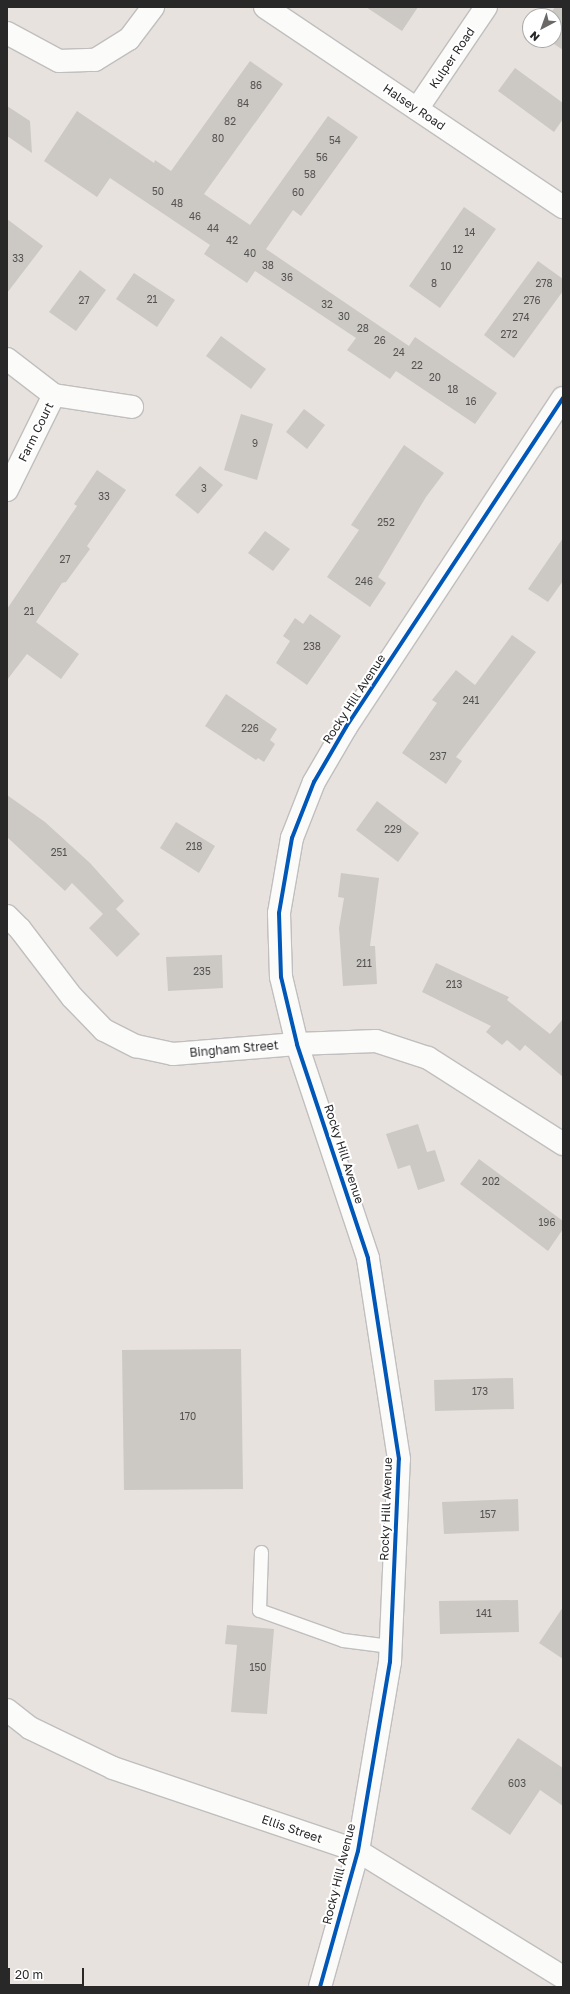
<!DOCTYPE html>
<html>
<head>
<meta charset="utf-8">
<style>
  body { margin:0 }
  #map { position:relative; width:570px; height:1994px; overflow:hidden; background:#e7e2dd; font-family:"Golos Text",sans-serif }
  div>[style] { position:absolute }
  .building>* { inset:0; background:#ccc8c4 }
  .roads { filter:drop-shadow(1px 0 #c0bebf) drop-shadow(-1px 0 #c0bebf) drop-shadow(0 1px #c0bebf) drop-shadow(0 -1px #c0bebf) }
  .lane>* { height:13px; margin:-6.5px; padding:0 6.5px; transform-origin:6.5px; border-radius:6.5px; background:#fbfbfa }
  .street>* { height:22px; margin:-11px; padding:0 11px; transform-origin:11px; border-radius:11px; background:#fbfbfa }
  .cycleway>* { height:4px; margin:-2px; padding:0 2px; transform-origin:2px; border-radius:2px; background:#0057b8 }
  span { translate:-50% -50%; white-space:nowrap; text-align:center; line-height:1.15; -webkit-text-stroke:4px #fff; paint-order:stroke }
  .number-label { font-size:10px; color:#535251 }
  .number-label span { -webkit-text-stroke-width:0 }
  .street-label { font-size:12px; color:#282828 }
  .frame { position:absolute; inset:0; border:8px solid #282828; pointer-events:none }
  .north { position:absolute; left:522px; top:8px; width:40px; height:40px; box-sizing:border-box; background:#fff; border:1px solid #a9a9a9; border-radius:50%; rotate:221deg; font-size:11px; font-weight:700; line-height:16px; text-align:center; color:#282828 }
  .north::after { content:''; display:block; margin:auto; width:14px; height:18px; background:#6b6967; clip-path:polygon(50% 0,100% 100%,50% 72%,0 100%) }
  .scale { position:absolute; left:8px; top:1968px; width:76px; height:18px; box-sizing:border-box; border:2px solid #282828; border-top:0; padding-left:5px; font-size:12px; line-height:14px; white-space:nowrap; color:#282828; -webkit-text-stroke:3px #fff; paint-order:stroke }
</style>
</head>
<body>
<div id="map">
  <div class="building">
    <div style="clip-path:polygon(366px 7px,418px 7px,402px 31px)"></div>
    <div style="clip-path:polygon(555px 7px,563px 7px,563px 50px,548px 40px,554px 40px,554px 16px,549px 16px)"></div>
    <div style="clip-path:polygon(250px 61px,283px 84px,204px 194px,250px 225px,328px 116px,358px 137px,301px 216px,293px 210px,266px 249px,409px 346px,415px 337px,497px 393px,475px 424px,396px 371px,390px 379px,347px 350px,356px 338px,255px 271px,247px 283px,204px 254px,210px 245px,110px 178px,97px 197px,44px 161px,77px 111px,154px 163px,155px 160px,171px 171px)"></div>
    <div style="clip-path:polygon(515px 68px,563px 103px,563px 119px,554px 132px,498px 91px)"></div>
    <div style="clip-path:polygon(7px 106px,30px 121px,32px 153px,7px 136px)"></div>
    <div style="clip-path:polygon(464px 207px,496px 229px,440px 308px,409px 286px)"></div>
    <div style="clip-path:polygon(7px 219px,43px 246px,7px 293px)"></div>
    <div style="clip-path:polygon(538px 261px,563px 279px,563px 291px,514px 358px,484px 335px)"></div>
    <div style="clip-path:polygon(80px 270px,106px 290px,76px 331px,49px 312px)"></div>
    <div style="clip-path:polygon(134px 273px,175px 300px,157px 327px,116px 299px)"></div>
    <div style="clip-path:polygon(221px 336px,266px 369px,251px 389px,206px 356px)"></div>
    <div style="clip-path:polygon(304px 409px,325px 425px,307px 449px,286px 432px)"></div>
    <div style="clip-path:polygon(241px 414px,273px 424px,257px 480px,224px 470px)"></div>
    <div style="clip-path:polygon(404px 445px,444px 473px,426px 497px,378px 577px,386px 583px,370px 607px,327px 577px,359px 530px,351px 525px)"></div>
    <div style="clip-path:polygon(200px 466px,223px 485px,198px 514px,175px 495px)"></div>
    <div style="clip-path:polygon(97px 470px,126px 490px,87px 546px,90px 549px,66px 582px,62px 583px,36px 622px,79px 654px,61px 679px,27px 654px,7px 680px,7px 609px,77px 506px,74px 504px)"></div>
    <div style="clip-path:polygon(265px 531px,290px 549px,273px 571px,248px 553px)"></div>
    <div style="clip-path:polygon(563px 538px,563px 581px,548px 602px,528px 589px)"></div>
    <div style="clip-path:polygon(310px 614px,341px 636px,307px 685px,276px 663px,290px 641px,283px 636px,295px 618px,303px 624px)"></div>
    <div style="clip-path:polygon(512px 635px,536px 652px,456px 757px,462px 761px,446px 784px,402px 753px,437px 703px,432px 700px,456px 670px,475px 685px)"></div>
    <div style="clip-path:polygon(226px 694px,277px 729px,270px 740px,275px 744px,264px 762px,258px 758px,256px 760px,205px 726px)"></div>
    <div style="clip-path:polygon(7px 795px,45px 822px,90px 863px,124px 901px,116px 909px,140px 934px,117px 957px,89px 928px,103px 914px,72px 883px,65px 891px,7px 837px)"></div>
    <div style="clip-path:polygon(377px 801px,419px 833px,398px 862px,356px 830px)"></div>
    <div style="clip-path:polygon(176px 822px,215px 846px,199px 873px,160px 848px)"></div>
    <div style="clip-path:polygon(341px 873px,379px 878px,370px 946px,375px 946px,377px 984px,343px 986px,339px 928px,344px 898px,338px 897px)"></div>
    <div style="clip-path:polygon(222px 955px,223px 988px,168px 991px,166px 957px)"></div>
    <div style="clip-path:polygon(436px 963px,509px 997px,507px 1000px,550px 1034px,563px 1019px,563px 1077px,525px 1045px,520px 1051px,507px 1040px,502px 1045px,486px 1032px,491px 1026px,422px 992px)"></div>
    <div style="clip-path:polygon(418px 1124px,427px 1152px,435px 1150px,445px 1181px,418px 1190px,410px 1165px,398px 1169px,386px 1134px)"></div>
    <div style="clip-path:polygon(479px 1159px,563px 1221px,563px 1229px,548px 1251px,460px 1184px)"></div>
    <div style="clip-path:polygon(241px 1349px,243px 1489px,124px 1490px,122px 1350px)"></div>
    <div style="clip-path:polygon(513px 1378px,514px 1409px,435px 1411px,434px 1380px)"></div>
    <div style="clip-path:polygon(518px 1499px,519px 1531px,444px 1534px,442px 1502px)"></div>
    <div style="clip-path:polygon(518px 1600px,519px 1632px,440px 1634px,439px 1601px)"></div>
    <div style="clip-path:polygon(563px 1607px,563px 1659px,539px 1643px)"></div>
    <div style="clip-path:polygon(227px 1625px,274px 1629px,267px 1714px,231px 1712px,237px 1645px,225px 1644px)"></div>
    <div style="clip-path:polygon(518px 1738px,563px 1768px,563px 1806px,540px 1790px,510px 1835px,471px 1809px)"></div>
  </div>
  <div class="roads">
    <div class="lane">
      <div style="left:261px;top:1552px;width:58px;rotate:92deg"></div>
      <div style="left:259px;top:1610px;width:89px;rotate:19.7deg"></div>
      <div style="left:343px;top:1640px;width:47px;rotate:7.3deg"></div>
    </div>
    <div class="street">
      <div style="left:265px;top:7px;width:359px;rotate:33.9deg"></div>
      <div style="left:7px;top:33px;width:59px;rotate:28.3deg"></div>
      <div style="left:59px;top:61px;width:36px;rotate:-2deg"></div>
      <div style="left:95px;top:60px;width:40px;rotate:-32deg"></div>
      <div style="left:129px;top:39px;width:40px;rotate:-53deg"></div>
      <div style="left:417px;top:109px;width:123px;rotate:-55.9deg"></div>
      <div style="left:7px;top:359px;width:59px;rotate:37.5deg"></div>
      <div style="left:54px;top:395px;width:79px;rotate:8.7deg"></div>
      <div style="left:7px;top:490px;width:106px;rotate:-63.7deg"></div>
      <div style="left:7px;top:916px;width:18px;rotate:45deg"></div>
      <div style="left:20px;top:929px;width:86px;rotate:52.6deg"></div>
      <div style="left:72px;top:997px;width:46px;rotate:45.9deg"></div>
      <div style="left:104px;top:1030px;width:36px;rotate:27deg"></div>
      <div style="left:136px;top:1046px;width:38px;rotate:12deg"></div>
      <div style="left:173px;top:1054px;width:124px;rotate:-4.6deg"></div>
      <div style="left:297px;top:1044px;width:79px;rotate:-2.2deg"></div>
      <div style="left:376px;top:1041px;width:55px;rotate:18.1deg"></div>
      <div style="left:428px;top:1058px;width:160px;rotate:32.5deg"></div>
      <div style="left:7px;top:1710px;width:29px;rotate:38deg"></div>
      <div style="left:30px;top:1728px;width:92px;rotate:25.7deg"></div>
      <div style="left:113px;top:1768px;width:259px;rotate:18.7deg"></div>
      <div style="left:358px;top:1851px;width:241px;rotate:31.6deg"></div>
      <div style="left:320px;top:1987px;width:141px;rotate:-74.4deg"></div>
      <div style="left:358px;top:1851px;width:192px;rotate:-80.4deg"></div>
      <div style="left:390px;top:1662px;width:203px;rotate:-87.5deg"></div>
      <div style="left:399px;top:1459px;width:203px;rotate:-98.8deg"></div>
      <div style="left:368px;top:1258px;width:225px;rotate:-108.4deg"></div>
      <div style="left:297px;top:1044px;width:69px;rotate:-103.4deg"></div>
      <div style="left:281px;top:977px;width:64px;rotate:-91.8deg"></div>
      <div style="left:279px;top:913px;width:76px;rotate:-80.2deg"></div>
      <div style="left:292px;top:838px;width:60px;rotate:-68.6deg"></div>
      <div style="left:314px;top:782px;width:64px;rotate:-59.8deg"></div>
      <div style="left:346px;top:727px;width:394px;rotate:-56.6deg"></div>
    </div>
  </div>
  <div class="cycleway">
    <div style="left:320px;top:1987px;width:141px;rotate:-74.4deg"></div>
    <div style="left:358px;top:1851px;width:192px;rotate:-80.4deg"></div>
    <div style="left:390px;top:1662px;width:203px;rotate:-87.5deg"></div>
    <div style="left:399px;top:1459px;width:203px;rotate:-98.8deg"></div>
    <div style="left:368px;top:1258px;width:225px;rotate:-108.4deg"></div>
    <div style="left:297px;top:1044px;width:69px;rotate:-103.4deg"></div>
    <div style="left:281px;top:977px;width:64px;rotate:-91.8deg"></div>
    <div style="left:279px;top:913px;width:76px;rotate:-80.2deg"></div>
    <div style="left:292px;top:838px;width:60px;rotate:-68.6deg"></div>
    <div style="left:314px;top:782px;width:64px;rotate:-59.8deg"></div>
    <div style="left:346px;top:727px;width:394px;rotate:-56.6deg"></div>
  </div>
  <div class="number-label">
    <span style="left:256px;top:86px">86</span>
    <span style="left:243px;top:104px">84</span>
    <span style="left:230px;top:122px">82</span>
    <span style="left:218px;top:139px">80</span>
    <span style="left:335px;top:141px">54</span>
    <span style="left:322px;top:158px">56</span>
    <span style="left:310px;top:175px">58</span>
    <span style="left:158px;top:192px">50</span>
    <span style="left:298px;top:193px">60</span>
    <span style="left:177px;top:204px">48</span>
    <span style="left:195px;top:217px">46</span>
    <span style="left:213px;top:229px">44</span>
    <span style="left:470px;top:233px">14</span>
    <span style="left:232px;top:241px">42</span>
    <span style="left:458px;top:250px">12</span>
    <span style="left:250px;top:254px">40</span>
    <span style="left:18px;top:259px">33</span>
    <span style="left:268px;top:266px">38</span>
    <span style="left:446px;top:267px">10</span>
    <span style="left:287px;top:278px">36</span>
    <span style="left:434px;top:284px">8</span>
    <span style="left:544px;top:284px">278</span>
    <span style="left:152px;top:300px">21</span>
    <span style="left:84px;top:301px">27</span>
    <span style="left:532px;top:301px">276</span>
    <span style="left:327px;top:305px">32</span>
    <span style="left:344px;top:317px">30</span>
    <span style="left:521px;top:318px">274</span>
    <span style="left:363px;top:329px">28</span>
    <span style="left:509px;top:335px">272</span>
    <span style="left:380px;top:341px">26</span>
    <span style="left:399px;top:353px">24</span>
    <span style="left:417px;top:366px">22</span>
    <span style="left:435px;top:378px">20</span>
    <span style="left:453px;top:390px">18</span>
    <span style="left:471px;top:402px">16</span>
    <span style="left:255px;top:444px">9</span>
    <span style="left:204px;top:489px">3</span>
    <span style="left:104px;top:497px">33</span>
    <span style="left:386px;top:523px">252</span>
    <span style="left:65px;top:560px">27</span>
    <span style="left:364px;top:582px">246</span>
    <span style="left:29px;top:612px">21</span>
    <span style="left:312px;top:647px">238</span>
    <span style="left:471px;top:701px">241</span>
    <span style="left:250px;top:729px">226</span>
    <span style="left:438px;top:757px">237</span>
    <span style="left:393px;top:830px">229</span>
    <span style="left:194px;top:847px">218</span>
    <span style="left:59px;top:853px">251</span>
    <span style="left:364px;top:964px">211</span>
    <span style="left:202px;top:972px">235</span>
    <span style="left:454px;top:985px">213</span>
    <span style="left:491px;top:1182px">202</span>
    <span style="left:547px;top:1223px">196</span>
    <span style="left:480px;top:1392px">173</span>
    <span style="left:188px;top:1417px">170</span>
    <span style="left:488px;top:1515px">157</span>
    <span style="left:484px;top:1614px">141</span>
    <span style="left:258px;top:1668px">150</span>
    <span style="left:517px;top:1784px">603</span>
  </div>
  <div class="street-label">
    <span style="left:452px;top:58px;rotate:-56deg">Kulper Road</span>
    <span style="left:414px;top:107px;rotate:34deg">Halsey Road</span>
    <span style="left:36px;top:432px;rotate:-64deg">Farm Court</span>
    <span style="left:354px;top:699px;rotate:-57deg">Rocky Hill Avenue</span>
    <span style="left:234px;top:1049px;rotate:-5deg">Bingham Street</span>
    <span style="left:344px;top:1154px;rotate:72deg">Rocky Hill Avenue</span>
    <span style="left:386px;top:1509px;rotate:-88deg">Rocky Hill Avenue</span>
    <span style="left:292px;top:1829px;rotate:19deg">Ellis Street</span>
    <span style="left:339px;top:1874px;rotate:-76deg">Rocky Hill Avenue</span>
  </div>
  <div class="frame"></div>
  <div class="north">N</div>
  <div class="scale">20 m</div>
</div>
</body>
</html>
